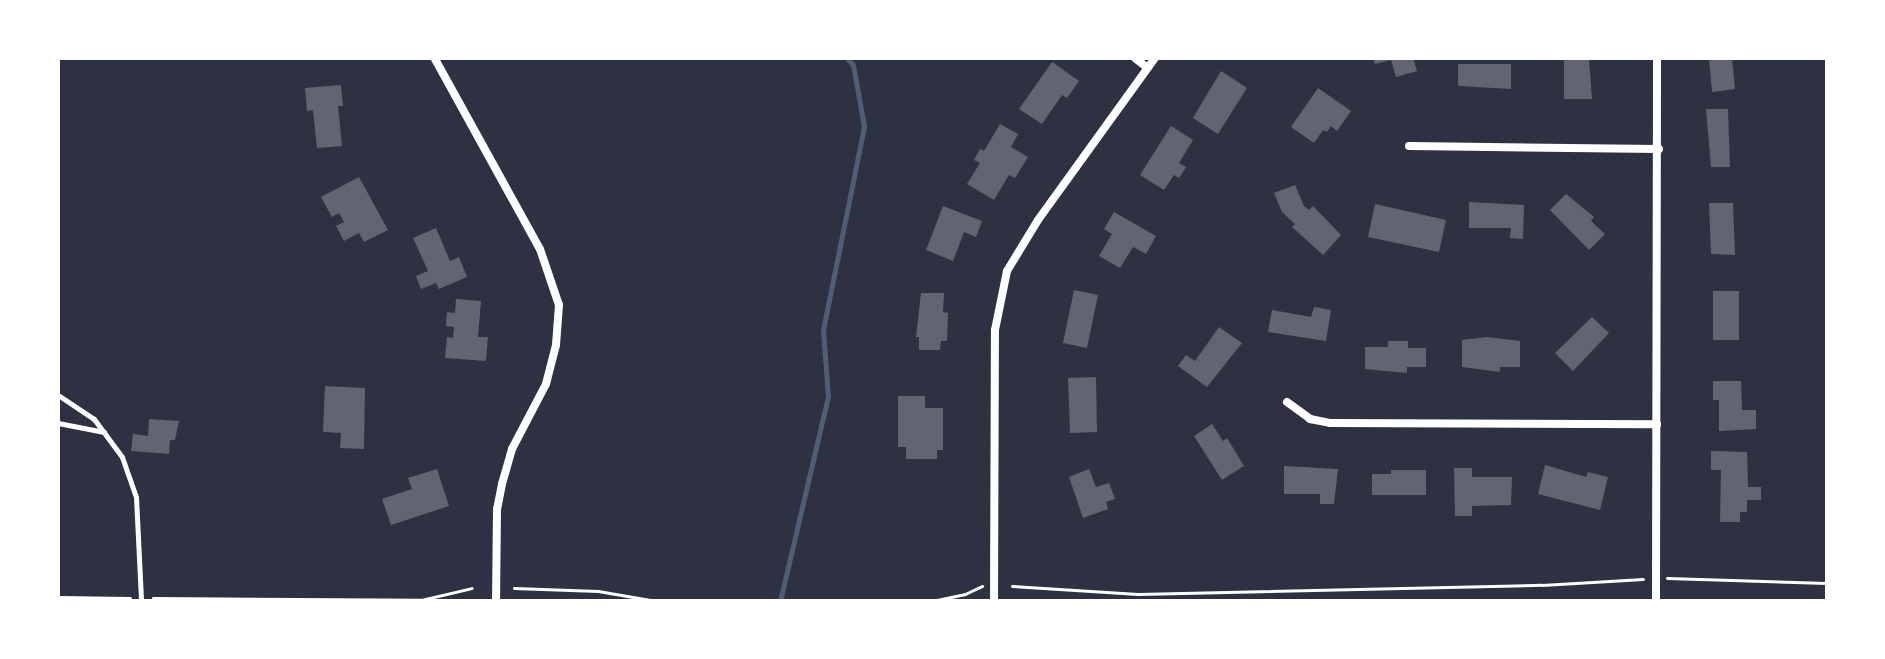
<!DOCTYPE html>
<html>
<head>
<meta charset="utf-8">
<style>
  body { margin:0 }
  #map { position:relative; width:1885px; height:659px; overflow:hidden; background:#2d3142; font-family:"Playfair Display",serif }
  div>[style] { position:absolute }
  .stream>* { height:5px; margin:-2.5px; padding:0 2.5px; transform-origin:2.5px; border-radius:2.5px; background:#4f5d75 }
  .building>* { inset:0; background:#626471 }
  .path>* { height:3px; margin:-1.5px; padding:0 1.5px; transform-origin:1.5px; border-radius:1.5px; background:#fff }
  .service>* { height:5px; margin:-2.5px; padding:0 2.5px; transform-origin:2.5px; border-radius:2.5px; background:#fff }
  .minor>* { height:8px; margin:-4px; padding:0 4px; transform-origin:4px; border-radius:4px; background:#fff }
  span { translate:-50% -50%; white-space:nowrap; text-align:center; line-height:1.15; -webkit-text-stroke:8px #fff; paint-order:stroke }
  .frame { position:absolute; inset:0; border:60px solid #fff; pointer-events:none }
</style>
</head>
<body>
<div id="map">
  <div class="stream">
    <div style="left:780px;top:601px;width:210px;rotate:-76.8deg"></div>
    <div style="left:828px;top:397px;width:67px;rotate:-94.3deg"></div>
    <div style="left:823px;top:330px;width:208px;rotate:-78.6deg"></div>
    <div style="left:864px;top:126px;width:62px;rotate:-100.2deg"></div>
    <div style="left:853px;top:65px;width:9px;rotate:-131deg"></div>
  </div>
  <div class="building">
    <div style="clip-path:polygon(1373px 58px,1413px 58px,1417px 71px,1396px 77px,1391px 60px,1375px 64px)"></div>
    <div style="clip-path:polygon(1564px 58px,1589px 58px,1592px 99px,1564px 99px)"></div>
    <div style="clip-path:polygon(1709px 58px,1732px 58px,1735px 89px,1712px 92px)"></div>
    <div style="clip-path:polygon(1052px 62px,1079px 81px,1067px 98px,1062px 95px,1042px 124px,1019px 109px)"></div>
    <div style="clip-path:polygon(1458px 64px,1511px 64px,1511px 89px,1458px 86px)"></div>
    <div style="clip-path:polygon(1221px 71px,1247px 88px,1218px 134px,1193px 118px)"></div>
    <div style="clip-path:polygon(341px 85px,343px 106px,338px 106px,342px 146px,317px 148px,313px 110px,307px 111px,305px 88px)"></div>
    <div style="clip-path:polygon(1318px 88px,1351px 111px,1337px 131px,1331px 126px,1327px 132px,1323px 130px,1314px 143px,1291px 127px)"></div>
    <div style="clip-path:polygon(1706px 109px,1728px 109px,1730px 167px,1711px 167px)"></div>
    <div style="clip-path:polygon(1000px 124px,1018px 134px,1011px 147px,1028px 157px,1015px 178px,1009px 175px,994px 200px,967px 184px,980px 163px,974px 160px,980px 149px,984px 151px)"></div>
    <div style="clip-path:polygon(1171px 126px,1193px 140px,1179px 163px,1186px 167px,1179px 178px,1174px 175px,1164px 190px,1140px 175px)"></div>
    <div style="clip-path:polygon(359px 177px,388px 230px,364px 242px,359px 233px,344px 241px,336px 226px,344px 222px,339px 213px,332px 217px,321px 197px)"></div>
    <div style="clip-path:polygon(1295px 185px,1304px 206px,1309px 210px,1313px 206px,1341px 235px,1323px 255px,1292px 227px,1295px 224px,1282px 212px,1274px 193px)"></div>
    <div style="clip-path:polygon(1566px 194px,1594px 217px,1591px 221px,1605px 234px,1589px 250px,1550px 210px)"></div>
    <div style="clip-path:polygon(1469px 202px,1524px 205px,1523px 239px,1510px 238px,1511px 228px,1469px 228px)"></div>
    <div style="clip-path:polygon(1709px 203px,1733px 203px,1735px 255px,1711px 254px)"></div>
    <div style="clip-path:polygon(1375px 204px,1446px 220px,1439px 252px,1368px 237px)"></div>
    <div style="clip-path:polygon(943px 206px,982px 221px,976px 237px,964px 232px,953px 261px,926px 250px)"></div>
    <div style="clip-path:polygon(1114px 212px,1156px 236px,1146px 254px,1133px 247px,1120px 268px,1099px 256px,1112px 234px,1104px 229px)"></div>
    <div style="clip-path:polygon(436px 228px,450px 261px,459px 257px,467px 277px,439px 289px,436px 283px,421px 289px,416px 276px,428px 271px,413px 238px)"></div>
    <div style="clip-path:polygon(1074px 290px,1098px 295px,1087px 348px,1063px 343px)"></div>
    <div style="clip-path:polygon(1713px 291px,1739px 291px,1739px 340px,1713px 340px)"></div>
    <div style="clip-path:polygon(921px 293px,944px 293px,943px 312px,948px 313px,947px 341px,941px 341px,940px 350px,919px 350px,919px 337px,916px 337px)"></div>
    <div style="clip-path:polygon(456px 299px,481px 301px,478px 337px,488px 337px,486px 361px,445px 358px,447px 337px,453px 338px,454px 327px,446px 326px,447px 312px,455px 313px)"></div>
    <div style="clip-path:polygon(1314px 307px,1331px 310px,1326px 341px,1268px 332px,1272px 310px,1311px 317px)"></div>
    <div style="clip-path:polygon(1592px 317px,1609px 333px,1573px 371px,1555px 353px)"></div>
    <div style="clip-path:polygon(1219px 327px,1242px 343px,1207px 387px,1178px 366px,1186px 355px,1195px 361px)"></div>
    <div style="clip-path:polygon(1487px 337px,1520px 341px,1520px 367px,1500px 367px,1500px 372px,1462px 367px,1462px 340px)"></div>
    <div style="clip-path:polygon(1388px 341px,1408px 341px,1408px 348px,1426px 348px,1426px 367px,1407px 367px,1407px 373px,1365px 369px,1365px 347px,1388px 347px)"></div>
    <div style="clip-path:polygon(1096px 377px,1097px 432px,1070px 433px,1068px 378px)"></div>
    <div style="clip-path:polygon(1713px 381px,1741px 381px,1742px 410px,1756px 410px,1756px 429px,1719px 431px,1719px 400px,1713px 400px)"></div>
    <div style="clip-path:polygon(325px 386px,365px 388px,364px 449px,340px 448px,341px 433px,323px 432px)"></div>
    <div style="clip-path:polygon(898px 396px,925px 396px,925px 408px,943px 408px,943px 450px,937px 450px,937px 459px,906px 459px,906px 447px,898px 447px)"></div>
    <div style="clip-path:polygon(149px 419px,179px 421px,175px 440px,170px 440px,169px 454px,131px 451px,133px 434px,148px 436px)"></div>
    <div style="clip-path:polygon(1212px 424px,1223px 441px,1227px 438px,1244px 466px,1222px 480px,1194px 436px)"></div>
    <div style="clip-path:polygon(1711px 451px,1747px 452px,1748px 487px,1761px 487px,1761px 500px,1747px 500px,1747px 512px,1740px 512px,1740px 522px,1720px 522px,1721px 470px,1711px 470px)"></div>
    <div style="clip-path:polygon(1545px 465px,1586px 477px,1588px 472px,1608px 477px,1600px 510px,1538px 494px)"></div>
    <div style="clip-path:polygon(1284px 466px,1338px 469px,1334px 504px,1320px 504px,1320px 494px,1284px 494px)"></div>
    <div style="clip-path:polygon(1454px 468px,1472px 468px,1472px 477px,1512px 477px,1511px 505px,1472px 506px,1472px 516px,1455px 516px)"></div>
    <div style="clip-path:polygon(437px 469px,449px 506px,391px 525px,382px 499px,412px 489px,408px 478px)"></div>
    <div style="clip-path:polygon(1089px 469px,1096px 487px,1109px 483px,1115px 499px,1106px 502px,1108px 509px,1083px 518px,1069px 477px)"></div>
    <div style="clip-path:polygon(1391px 470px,1426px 470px,1426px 495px,1372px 495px,1372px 474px,1391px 474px)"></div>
  </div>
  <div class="path">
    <div style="left:1667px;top:578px;width:160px;rotate:1.8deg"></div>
    <div style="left:1012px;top:586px;width:126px;rotate:3.6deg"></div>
    <div style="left:1138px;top:594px;width:404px;rotate:-1.3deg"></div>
    <div style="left:1542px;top:585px;width:101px;rotate:-3.4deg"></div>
    <div style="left:514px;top:588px;width:84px;rotate:2deg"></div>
    <div style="left:598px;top:591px;width:59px;rotate:9.8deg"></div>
    <div style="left:58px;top:597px;width:72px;rotate:0.8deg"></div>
    <div style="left:153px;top:598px;width:268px;rotate:0.4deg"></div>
    <div style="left:421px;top:600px;width:52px;rotate:-13.2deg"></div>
    <div style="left:932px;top:601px;width:34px;rotate:-12deg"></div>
    <div style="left:965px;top:594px;width:19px;rotate:-25deg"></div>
  </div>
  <div class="service">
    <div style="left:58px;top:395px;width:43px;rotate:33.7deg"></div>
    <div style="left:94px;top:419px;width:47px;rotate:53.6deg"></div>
    <div style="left:122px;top:457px;width:42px;rotate:70.7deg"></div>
    <div style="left:136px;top:497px;width:104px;rotate:87.2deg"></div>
    <div style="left:58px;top:423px;width:47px;rotate:11.1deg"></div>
  </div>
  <div class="minor">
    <div style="left:1135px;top:58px;width:16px;rotate:38deg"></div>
    <div style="left:435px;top:59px;width:217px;rotate:61.1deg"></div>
    <div style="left:540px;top:249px;width:59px;rotate:71.3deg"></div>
    <div style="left:559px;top:305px;width:40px;rotate:94.3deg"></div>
    <div style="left:556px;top:345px;width:40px;rotate:104.4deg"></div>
    <div style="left:546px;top:384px;width:73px;rotate:117.6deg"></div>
    <div style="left:512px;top:449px;width:36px;rotate:106deg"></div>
    <div style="left:502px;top:484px;width:25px;rotate:101deg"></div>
    <div style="left:497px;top:509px;width:92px;rotate:90.6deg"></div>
    <div style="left:1409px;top:146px;width:250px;rotate:0.7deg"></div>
    <div style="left:1287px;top:402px;width:29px;rotate:36deg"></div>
    <div style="left:1310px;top:419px;width:20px;rotate:11deg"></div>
    <div style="left:1330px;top:423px;width:327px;rotate:0.2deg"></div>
    <div style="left:994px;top:601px;width:271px;rotate:-89.8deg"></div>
    <div style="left:995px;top:330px;width:60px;rotate:-78.5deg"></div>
    <div style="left:1007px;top:271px;width:60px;rotate:-58.7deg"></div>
    <div style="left:1038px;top:220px;width:200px;rotate:-54.2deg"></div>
    <div style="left:1656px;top:601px;width:543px;rotate:-89.89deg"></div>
  </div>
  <div class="frame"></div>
</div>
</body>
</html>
